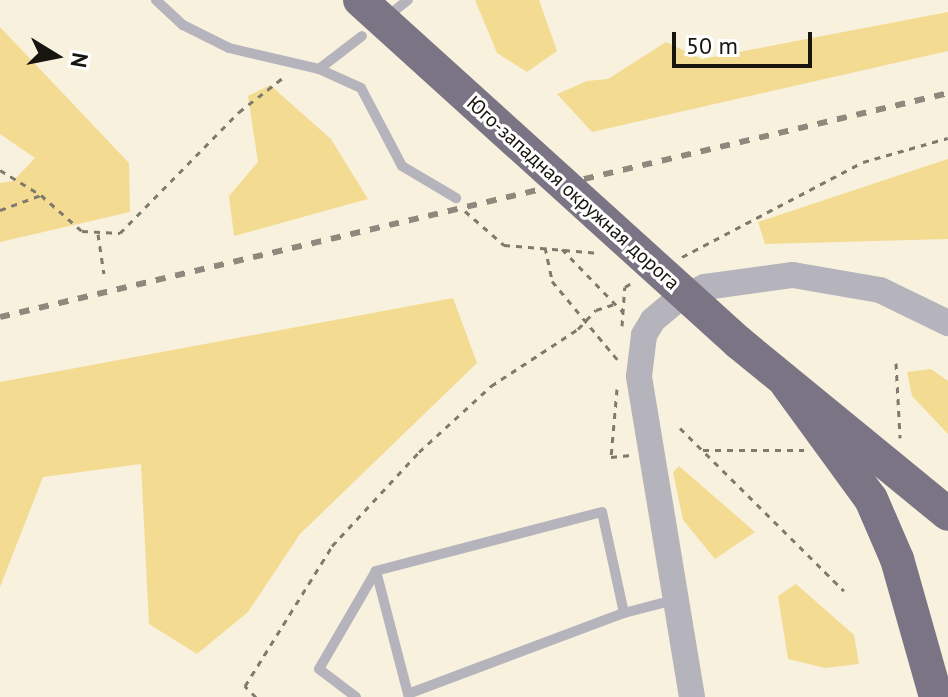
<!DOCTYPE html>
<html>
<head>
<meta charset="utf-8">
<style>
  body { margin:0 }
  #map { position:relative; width:948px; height:697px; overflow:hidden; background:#f8f1de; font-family:"PT Sans",sans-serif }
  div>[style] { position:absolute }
  .green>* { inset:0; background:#f4db92 }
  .path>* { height:3px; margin-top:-1.5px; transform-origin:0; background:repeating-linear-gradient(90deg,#7e7a6d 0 6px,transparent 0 12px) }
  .service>* { height:10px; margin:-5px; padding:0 5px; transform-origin:5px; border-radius:5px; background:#b5b3bb }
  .tertiary>* { height:26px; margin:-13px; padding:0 13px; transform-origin:13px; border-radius:13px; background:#b5b3bb }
  .trunk>* { height:34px; margin:-17px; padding:0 17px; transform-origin:17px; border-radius:17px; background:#7a7484 }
  .rail>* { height:6px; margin-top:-3px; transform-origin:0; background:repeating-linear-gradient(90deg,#8e897c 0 10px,transparent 0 20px) }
  .trunk-bridge>* { height:34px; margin:-17px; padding:0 17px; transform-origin:17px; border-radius:17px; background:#7a7484 }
  span { translate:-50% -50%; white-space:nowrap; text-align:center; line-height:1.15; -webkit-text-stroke:6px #fff; paint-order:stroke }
  .street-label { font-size:20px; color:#17150e }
  .north { position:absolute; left:16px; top:16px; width:80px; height:80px; -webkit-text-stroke:6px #fff; paint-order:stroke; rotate:100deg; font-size:22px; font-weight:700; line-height:32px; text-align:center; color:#17150e }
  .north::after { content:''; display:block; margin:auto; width:28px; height:36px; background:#17150e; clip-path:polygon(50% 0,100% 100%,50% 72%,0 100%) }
  .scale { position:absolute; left:672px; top:32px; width:140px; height:36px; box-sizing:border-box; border:4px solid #17150e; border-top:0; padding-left:10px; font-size:24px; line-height:28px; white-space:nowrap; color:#17150e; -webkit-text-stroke:6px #fff; paint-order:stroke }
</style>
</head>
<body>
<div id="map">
  <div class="green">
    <div style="clip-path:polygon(475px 0,539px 0,557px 51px,527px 72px,497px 53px)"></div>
    <div style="clip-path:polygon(948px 12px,948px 51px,592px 132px,557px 94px,587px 81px,608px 79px,666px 42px,702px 59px)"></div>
    <div style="clip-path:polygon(0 27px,129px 163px,130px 212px,0 242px,0 183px,13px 181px,35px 158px,0 134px)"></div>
    <div style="clip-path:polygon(270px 85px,331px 139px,368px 199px,234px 236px,229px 196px,258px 162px,248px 96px)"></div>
    <div style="clip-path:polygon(948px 159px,948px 239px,765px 244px,758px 222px)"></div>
    <div style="clip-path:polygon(453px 298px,477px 363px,300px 534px,248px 612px,197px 654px,149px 624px,141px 464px,43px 477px,0 587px,0 382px)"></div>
    <div style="clip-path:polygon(931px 369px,948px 381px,948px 434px,912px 396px,907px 372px)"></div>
    <div style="clip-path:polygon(679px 466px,755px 532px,715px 559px,683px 520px,673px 472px)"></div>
    <div style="clip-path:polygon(796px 584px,854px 635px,859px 664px,825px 668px,788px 659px,778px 596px)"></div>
  </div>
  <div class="path">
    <div style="left:0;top:170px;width:48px;rotate:31.4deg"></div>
    <div style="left:0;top:210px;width:44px;rotate:-20.1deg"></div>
    <div style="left:41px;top:195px;width:55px;rotate:41.3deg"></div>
    <div style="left:82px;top:231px;width:38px;rotate:3deg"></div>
    <div style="left:120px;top:233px;width:170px;rotate:-45.5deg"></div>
    <div style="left:239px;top:112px;width:58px;rotate:-38deg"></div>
    <div style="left:465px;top:211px;width:52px;rotate:41.1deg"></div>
    <div style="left:504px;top:245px;width:96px;rotate:4.8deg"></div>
    <div style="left:98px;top:234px;width:40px;rotate:81.5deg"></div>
    <div style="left:545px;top:247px;width:35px;rotate:78deg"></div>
    <div style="left:552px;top:281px;width:102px;rotate:50.2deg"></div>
    <div style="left:562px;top:249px;width:88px;rotate:45.9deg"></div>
    <div style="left:682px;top:257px;width:204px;rotate:-27.7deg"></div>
    <div style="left:863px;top:162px;width:88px;rotate:-15.8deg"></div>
    <div style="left:622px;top:326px;width:39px;rotate:-86deg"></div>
    <div style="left:625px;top:287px;width:9px;rotate:-32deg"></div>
    <div style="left:896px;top:363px;width:75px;rotate:86.9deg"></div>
    <div style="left:617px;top:389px;width:68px;rotate:95deg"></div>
    <div style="left:611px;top:457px;width:20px;rotate:-6deg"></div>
    <div style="left:680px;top:428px;width:231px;rotate:44.8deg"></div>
    <div style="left:703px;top:450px;width:101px"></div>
    <div style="left:256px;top:697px;width:16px;rotate:-135deg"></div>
    <div style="left:245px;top:686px;width:165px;rotate:-58.1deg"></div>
    <div style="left:332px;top:546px;width:128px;rotate:-47.2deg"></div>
    <div style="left:419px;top:452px;width:98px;rotate:-42.5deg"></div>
    <div style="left:491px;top:386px;width:104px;rotate:-33.2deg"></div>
    <div style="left:578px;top:329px;width:26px;rotate:-47deg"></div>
    <div style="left:596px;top:310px;width:20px;rotate:-18deg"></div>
  </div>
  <div class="service">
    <div style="left:156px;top:0;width:37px;rotate:43deg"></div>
    <div style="left:183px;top:25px;width:51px;rotate:26.6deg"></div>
    <div style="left:229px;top:48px;width:92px;rotate:13.1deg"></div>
    <div style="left:319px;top:69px;width:46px;rotate:24.3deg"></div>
    <div style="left:361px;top:88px;width:88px;rotate:62.3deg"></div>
    <div style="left:402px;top:166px;width:63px;rotate:30.7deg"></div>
    <div style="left:385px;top:18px;width:29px;rotate:-38deg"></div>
    <div style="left:319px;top:69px;width:54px;rotate:-37.5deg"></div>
    <div style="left:624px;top:613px;width:103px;rotate:-102.3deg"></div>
    <div style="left:602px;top:512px;width:234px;rotate:165.4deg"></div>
    <div style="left:376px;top:571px;width:127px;rotate:75.4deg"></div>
    <div style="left:408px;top:694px;width:231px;rotate:-20.6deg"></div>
    <div style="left:624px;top:613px;width:52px;rotate:-14.6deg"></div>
    <div style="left:356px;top:697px;width:46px;rotate:-142.9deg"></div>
    <div style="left:319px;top:669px;width:113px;rotate:-59.8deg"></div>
  </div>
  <div class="tertiary">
    <div style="left:692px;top:697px;width:325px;rotate:-99.4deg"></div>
    <div style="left:639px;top:376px;width:41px;rotate:-83deg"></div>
    <div style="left:644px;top:335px;width:17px;rotate:-59deg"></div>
    <div style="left:653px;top:320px;width:31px;rotate:-40deg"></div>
    <div style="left:677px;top:300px;width:31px;rotate:-25deg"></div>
    <div style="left:705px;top:287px;width:89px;rotate:-7.8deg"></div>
    <div style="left:793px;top:275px;width:88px;rotate:9.8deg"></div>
    <div style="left:880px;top:290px;width:76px;rotate:25.9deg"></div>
  </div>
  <div class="trunk">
    <div style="left:738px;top:342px;width:271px;rotate:39.3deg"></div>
    <div style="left:787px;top:384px;width:142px;rotate:53.9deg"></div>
    <div style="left:871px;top:499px;width:65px;rotate:66.6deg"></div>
    <div style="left:897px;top:559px;width:143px;rotate:74.2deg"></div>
  </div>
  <div class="rail">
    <div style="left:0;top:317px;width:974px;rotate:-13.29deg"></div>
  </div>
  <div class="trunk-bridge">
    <div style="left:360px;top:0;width:510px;rotate:42.14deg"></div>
  </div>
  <div class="street-label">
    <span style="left:573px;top:193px;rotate:42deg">Юго-западная окружная дорога</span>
  </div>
  <div class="north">N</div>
  <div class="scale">50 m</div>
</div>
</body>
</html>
